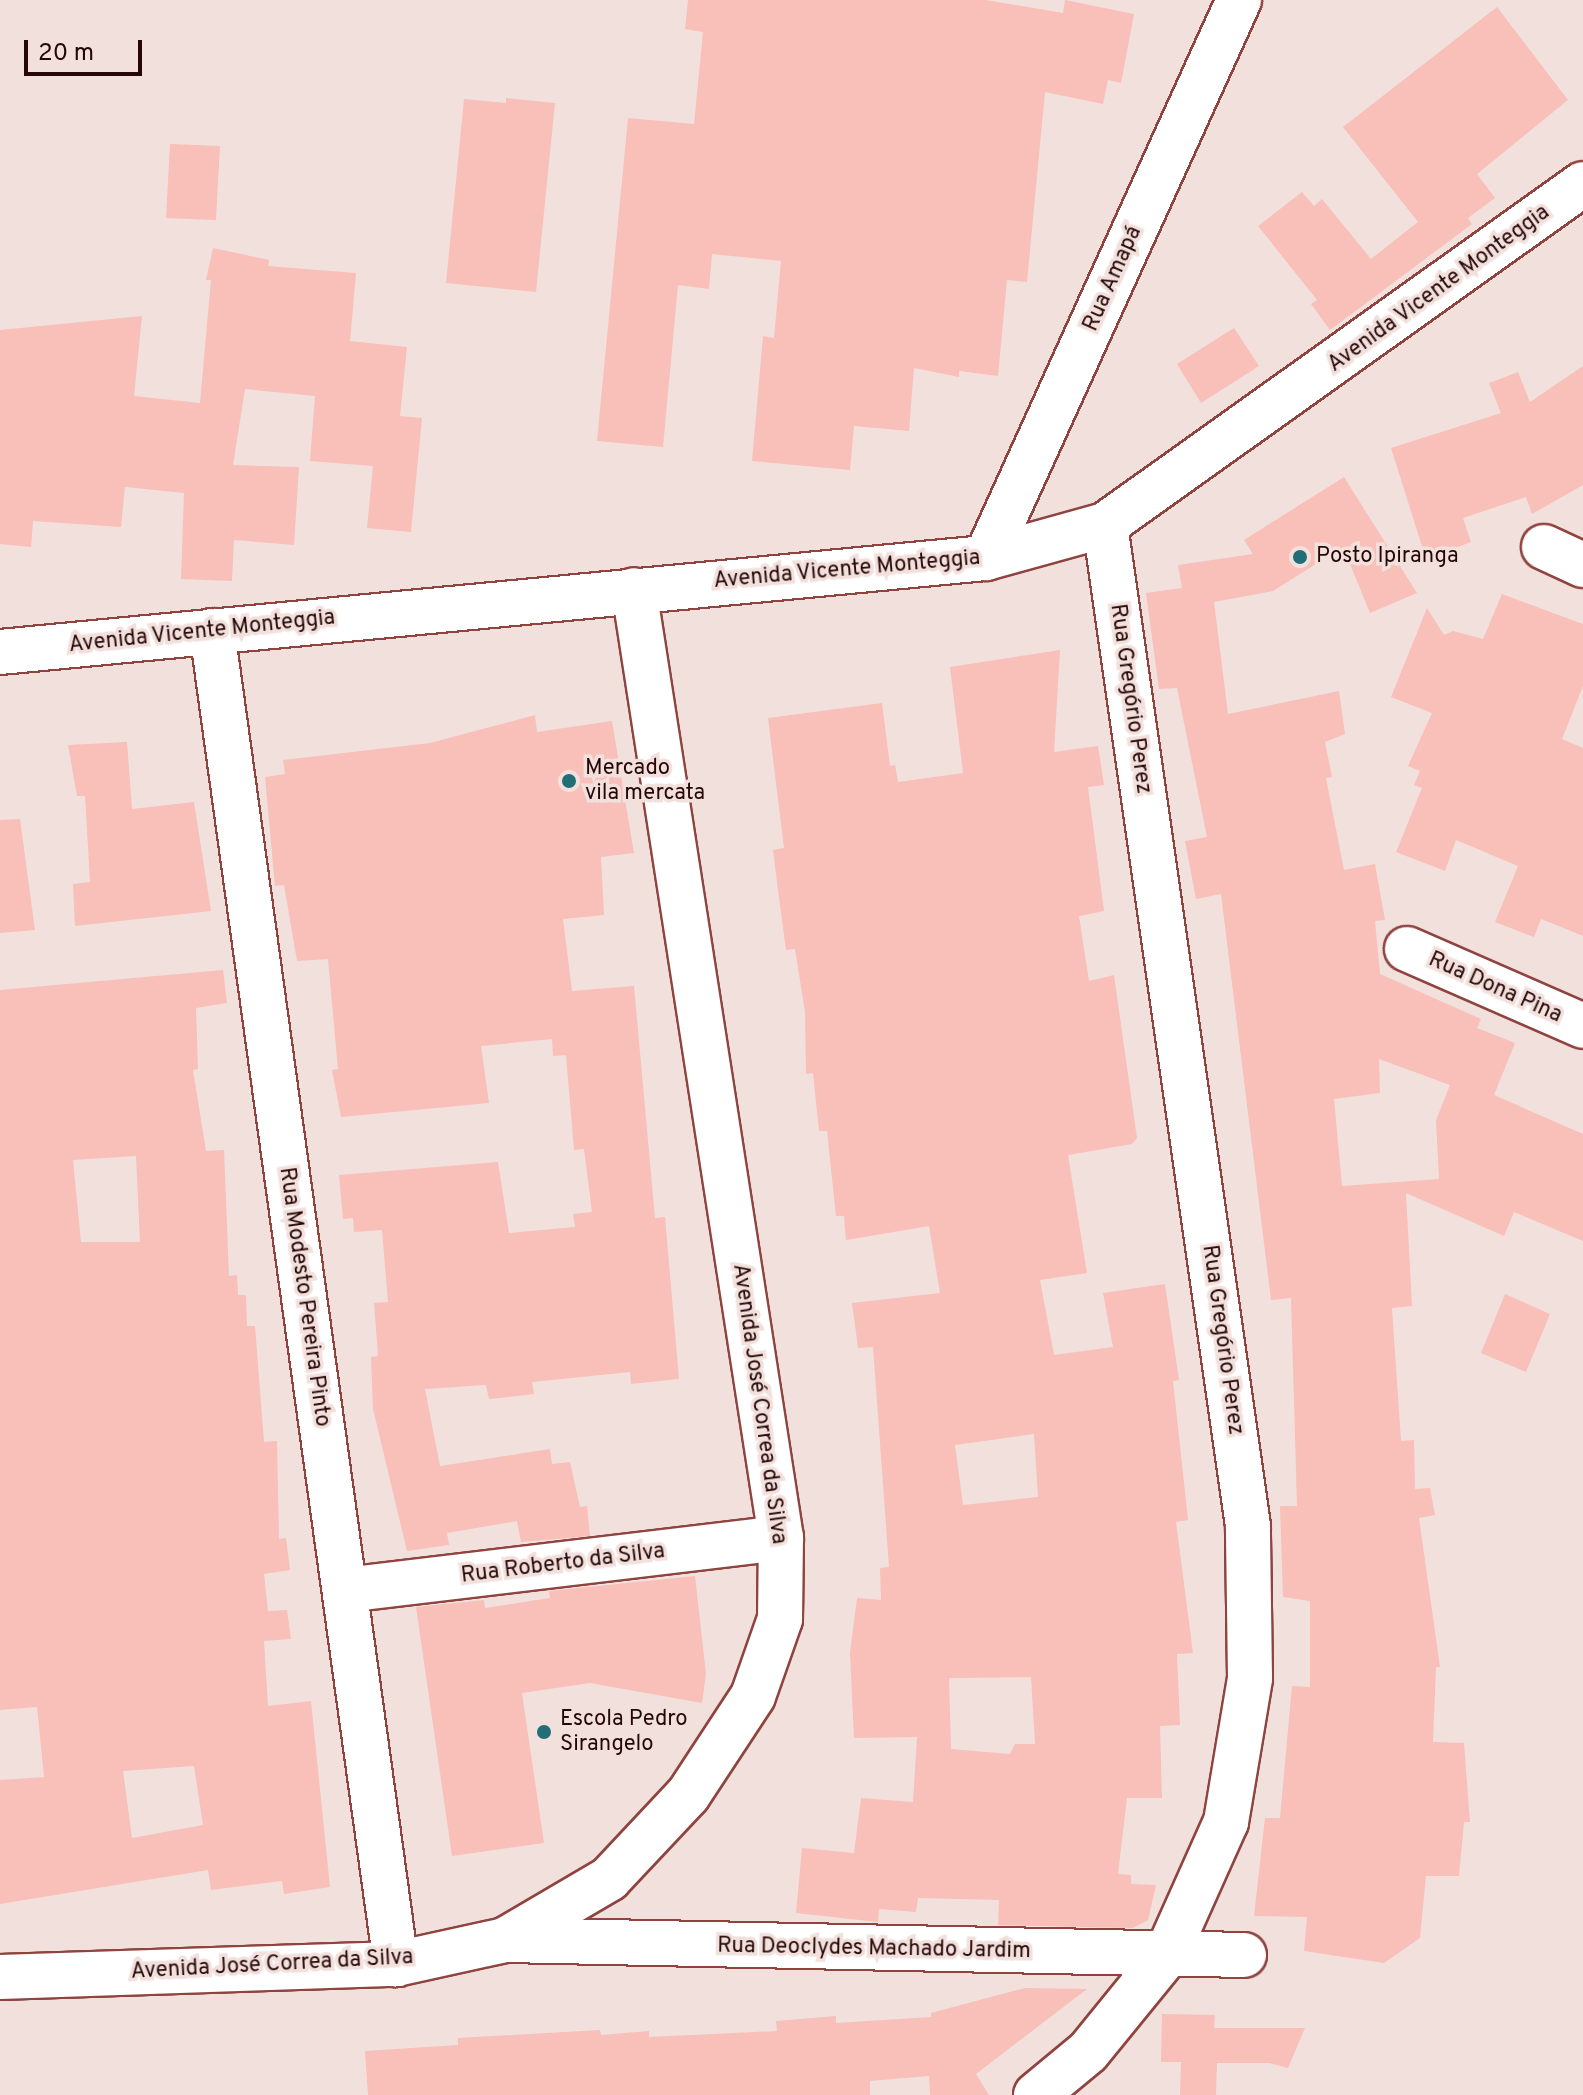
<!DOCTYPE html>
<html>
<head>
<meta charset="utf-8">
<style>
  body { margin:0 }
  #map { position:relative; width:1583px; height:2095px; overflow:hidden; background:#f2e0dd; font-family:Overpass,sans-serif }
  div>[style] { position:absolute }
  .building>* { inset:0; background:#f9bfb9 }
  .roads { filter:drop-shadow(2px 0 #8f443f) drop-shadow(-2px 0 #8f443f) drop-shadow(0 2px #8f443f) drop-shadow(0 -2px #8f443f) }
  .minor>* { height:44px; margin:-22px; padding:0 22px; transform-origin:22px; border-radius:22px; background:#fff }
  .tertiary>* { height:44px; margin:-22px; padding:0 22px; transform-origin:22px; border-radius:22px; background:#fff }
  .secondary>* { height:44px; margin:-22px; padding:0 22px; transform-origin:22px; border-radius:22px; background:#fff }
  .dots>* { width:22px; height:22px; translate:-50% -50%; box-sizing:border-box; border:4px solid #f2e0dd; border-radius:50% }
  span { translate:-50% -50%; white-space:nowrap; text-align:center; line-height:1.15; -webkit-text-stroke:7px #f2e0dd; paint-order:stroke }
  .street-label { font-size:22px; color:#250706 }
  .poi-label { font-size:22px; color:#250706 }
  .left { translate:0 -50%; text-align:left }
  .scale { position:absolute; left:24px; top:40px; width:118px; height:36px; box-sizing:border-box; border:4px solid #250706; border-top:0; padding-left:10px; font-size:24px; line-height:28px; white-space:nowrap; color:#250706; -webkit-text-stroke:6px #f2e0dd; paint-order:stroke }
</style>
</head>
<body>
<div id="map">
  <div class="building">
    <div style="clip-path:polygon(688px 0,986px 0,1063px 13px,1065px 0,1134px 14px,1121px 83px,1108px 80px,1103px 104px,1045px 92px,1027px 282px,1007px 280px,998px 376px,959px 371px,959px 377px,914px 368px,909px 431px,854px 426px,850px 470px,752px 461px,763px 336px,774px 338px,781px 261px,712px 254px,709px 289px,678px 285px,663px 447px,597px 441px,628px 118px,694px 124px,703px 32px,685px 29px)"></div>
    <div style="clip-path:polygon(1497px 7px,1568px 100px,1477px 174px,1495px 198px,1468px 218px,1472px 224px,1330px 330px,1311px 304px,1317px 300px,1258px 226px,1302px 192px,1314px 206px,1322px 199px,1371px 259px,1418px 222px,1343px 127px)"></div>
    <div style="clip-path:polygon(506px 98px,555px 103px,536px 292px,446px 283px,464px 99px,506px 103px)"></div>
    <div style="clip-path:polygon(170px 144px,220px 146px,216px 220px,166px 218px)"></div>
    <div style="clip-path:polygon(213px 248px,269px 260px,268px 266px,356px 273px,350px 341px,407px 347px,400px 416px,422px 418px,411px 532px,367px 528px,373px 466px,310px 461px,315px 396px,245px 389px,233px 465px,299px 467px,294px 545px,234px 540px,232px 581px,181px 579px,184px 493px,125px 487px,121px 527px,33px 521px,31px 547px,0 544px,0 330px,142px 316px,134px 396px,200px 403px,211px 280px,206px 280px)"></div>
    <div style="clip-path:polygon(1234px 328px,1259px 366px,1201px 403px,1177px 364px)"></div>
    <div style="clip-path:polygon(1583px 366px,1583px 485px,1532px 514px,1526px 497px,1463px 518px,1471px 542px,1426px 559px,1391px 448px,1501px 413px,1489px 383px,1518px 372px,1530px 402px)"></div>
    <div style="clip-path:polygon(evenodd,1344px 477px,1417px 593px,1370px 613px,1343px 547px,1273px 591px,1214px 602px,1228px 714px,1339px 691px,1345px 734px,1325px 742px,1332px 777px,1326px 778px,1344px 870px,1375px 864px,1385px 920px,1375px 921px,1380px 974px,1481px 1019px,1477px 1028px,1515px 1043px,1494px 1095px,1583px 1134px,1583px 1241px,1514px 1212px,1504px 1236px,1406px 1193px,1412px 1306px,1392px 1308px,1401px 1441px,1414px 1440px,1415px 1489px,1430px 1488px,1435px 1515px,1419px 1518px,1440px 1667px,1436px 1667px,1433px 1742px,1464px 1743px,1470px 1822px,1464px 1822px,1459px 1876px,1426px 1876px,1420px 1938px,1384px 1963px,1304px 1951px,1307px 1917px,1254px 1916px,1265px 1818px,1280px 1818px,1292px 1686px,1310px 1687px,1310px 1601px,1283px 1597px,1280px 1506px,1297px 1506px,1291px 1298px,1271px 1300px,1221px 894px,1196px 899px,1185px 841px,1207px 837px,1177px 688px,1159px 689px,1146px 593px,1182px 588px,1178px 565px,1253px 554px,1244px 540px,1344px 477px,1379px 1059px,1450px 1085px,1436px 1120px,1439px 1179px,1342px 1186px,1334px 1099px,1380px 1093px,1379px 1059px)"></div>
    <div style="clip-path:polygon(1502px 594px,1583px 624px,1583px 686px,1562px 739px,1583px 748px,1583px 936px,1541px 919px,1534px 937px,1495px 922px,1518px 866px,1456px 840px,1445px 871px,1396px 852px,1422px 788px,1414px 785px,1420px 771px,1408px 766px,1432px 713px,1391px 697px,1427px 608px,1444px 635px,1453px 631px,1483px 639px)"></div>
    <div style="clip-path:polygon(evenodd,1060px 650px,1054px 752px,1098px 746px,1104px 785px,1088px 787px,1104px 911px,1079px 916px,1089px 981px,1114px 975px,1137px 1138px,1132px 1144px,1068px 1155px,1087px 1273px,1040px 1280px,1054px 1355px,1113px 1347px,1103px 1293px,1165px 1284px,1179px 1380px,1173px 1381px,1188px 1520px,1176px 1522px,1193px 1653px,1177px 1654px,1180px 1725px,1160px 1726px,1162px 1798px,1127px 1798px,1118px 1874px,1131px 1875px,1131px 1884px,1156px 1885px,1148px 1920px,1133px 1928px,998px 1925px,999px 1900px,918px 1898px,916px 1912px,879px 1909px,878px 1922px,796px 1913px,802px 1848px,854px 1853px,861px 1798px,913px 1802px,917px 1737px,854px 1738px,850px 1653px,857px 1598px,881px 1600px,880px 1568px,889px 1567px,873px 1347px,858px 1348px,852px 1303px,940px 1293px,929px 1226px,846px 1240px,844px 1216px,836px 1216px,827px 1131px,819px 1131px,813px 1073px,806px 1074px,805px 1012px,795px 949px,786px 950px,778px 890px,773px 850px,784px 848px,768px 718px,882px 703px,890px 766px,895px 765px,898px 782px,963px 773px,950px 667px,1060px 650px,1034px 1434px,1038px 1497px,963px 1505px,955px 1445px,1034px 1434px,1060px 650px,1031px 1677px,1035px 1744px,1015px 1744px,1010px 1754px,951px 1749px,949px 1678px,1031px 1677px)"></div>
    <div style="clip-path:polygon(535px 715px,537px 732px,612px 721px,634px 853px,601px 857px,604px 915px,563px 919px,572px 991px,634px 986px,655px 1218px,665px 1217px,679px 1379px,631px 1384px,630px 1372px,532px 1382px,534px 1394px,489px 1399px,486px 1385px,425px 1389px,440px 1466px,550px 1449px,552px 1464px,570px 1462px,580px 1507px,587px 1506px,590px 1536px,521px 1542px,517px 1521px,447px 1533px,449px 1545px,407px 1551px,373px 1409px,371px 1357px,378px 1356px,374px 1303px,388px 1302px,382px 1230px,354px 1232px,353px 1218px,343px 1219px,339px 1175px,498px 1162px,509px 1233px,575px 1227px,573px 1214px,592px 1212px,584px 1149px,574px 1150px,566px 1055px,553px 1056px,552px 1039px,481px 1046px,489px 1103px,341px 1117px,332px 1070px,338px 1069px,328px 959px,297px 961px,284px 885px,275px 886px,265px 777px,285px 774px,283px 760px,430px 743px)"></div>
    <div style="clip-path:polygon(127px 742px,132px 809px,194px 802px,211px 911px,75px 926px,73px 884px,90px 882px,85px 796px,77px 796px,68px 745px)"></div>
    <div style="clip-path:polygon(20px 819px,35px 930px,0 933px,0 820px)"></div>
    <div style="clip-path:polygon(evenodd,223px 970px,227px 1003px,196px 1008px,198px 1069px,193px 1070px,206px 1151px,224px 1150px,229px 1276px,237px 1275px,238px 1295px,246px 1295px,247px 1326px,255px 1326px,264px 1442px,277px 1441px,279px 1539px,286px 1538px,290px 1570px,264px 1574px,268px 1611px,287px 1610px,291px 1639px,264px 1641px,268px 1706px,311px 1701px,330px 1887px,284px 1894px,282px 1881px,211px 1890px,208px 1870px,0 1904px,0 1780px,44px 1777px,37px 1707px,0 1710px,0 990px,223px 970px,136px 1156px,140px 1242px,81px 1242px,73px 1160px,136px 1156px,223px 970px,194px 1766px,203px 1825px,132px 1838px,123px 1771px,194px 1766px)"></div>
    <div style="clip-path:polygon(1505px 1294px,1550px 1314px,1526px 1372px,1481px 1353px)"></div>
    <div style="clip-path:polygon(695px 1576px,706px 1674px,702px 1703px,590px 1683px,522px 1693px,544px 1843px,452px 1856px,416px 1607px,484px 1600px,485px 1608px,550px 1598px,549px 1591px)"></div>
    <div style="clip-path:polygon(1025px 1988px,1087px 1989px,976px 2074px,989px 2095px,930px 2095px,929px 2076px,870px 2081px,870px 2095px,368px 2095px,365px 2051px,458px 2045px,458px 2038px,600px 2030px,601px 2035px,649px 2031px,649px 2037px,777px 2031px,776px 2021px,836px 2016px,836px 2023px,931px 2017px,931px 2013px)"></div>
    <div style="clip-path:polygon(1162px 2014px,1215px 2015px,1214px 2028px,1305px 2028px,1288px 2068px,1269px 2063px,1217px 2063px,1216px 2095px,1180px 2095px,1181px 2062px,1161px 2062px)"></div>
  </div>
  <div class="roads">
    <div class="minor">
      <div style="left:1544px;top:547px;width:43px;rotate:24.8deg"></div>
      <div style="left:986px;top:558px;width:613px;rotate:-65.61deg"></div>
      <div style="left:212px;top:631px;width:1346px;rotate:82.14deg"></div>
      <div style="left:1407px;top:949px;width:192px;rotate:23.6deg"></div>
      <div style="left:345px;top:1590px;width:439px;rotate:-6.8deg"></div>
      <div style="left:505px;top:1940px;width:739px;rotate:1.16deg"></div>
      <div style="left:1036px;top:2095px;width:67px;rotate:-39.6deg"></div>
      <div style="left:1088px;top:2052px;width:124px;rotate:-50.9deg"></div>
      <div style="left:1166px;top:1956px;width:147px;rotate:-65.9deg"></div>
      <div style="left:1226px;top:1822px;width:146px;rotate:-80.5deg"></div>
      <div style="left:1250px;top:1678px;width:152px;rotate:-90.8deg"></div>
      <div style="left:1248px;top:1526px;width:1011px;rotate:-98.13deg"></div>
    </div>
    <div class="tertiary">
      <div style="left:0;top:1977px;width:396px;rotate:-1.9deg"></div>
      <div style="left:396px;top:1964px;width:112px;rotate:-12.4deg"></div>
      <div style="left:505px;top:1940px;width:121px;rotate:-30.4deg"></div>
      <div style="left:609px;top:1879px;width:115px;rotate:-46.8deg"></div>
      <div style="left:688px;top:1795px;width:118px;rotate:-56.7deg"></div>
      <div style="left:753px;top:1696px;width:82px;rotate:-70.7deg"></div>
      <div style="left:780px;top:1619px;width:81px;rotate:-89.3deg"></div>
      <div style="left:781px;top:1538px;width:959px;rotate:-98.81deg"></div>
    </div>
    <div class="secondary">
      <div style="left:0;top:652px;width:990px;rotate:-5.45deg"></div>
      <div style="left:986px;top:558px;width:123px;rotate:-15.5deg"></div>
      <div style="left:1105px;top:525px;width:587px;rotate:-35.5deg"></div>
    </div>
  </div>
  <div class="dots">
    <div style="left:1300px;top:557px;background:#236d76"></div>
    <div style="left:569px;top:781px;background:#236d76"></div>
    <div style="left:544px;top:1732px;background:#236d76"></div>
  </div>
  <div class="street-label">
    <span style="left:1113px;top:279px;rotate:-66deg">Rua Amapá</span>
    <span style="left:1439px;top:289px;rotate:-36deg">Avenida Vicente Monteggia</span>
    <span style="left:847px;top:570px;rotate:-5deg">Avenida Vicente Monteggia</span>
    <span style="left:202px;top:632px;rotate:-6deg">Avenida Vicente Monteggia</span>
    <span style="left:1130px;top:699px;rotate:82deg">Rua Gregório Perez</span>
    <span style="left:1495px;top:988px;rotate:24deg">Rua Dona Pina</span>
    <span style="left:304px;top:1297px;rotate:82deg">Rua Modesto Pereira Pinto</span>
    <span style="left:1222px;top:1340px;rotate:82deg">Rua Gregório Perez</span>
    <span style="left:759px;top:1404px;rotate:82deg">Avenida José Correa da Silva</span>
    <span style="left:563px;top:1564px;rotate:-7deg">Rua Roberto da Silva</span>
    <span style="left:874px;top:1949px;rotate:1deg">Rua Deoclydes Machado Jardim</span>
    <span style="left:272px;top:1965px;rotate:-3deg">Avenida José Correa da Silva</span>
  </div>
  <div class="poi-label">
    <span class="left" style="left:1316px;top:557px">Posto Ipiranga</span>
    <span class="left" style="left:585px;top:781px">Mercado<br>vila mercata</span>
    <span class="left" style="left:560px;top:1732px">Escola Pedro<br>Sirangelo</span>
  </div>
  <div class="scale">20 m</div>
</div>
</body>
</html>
